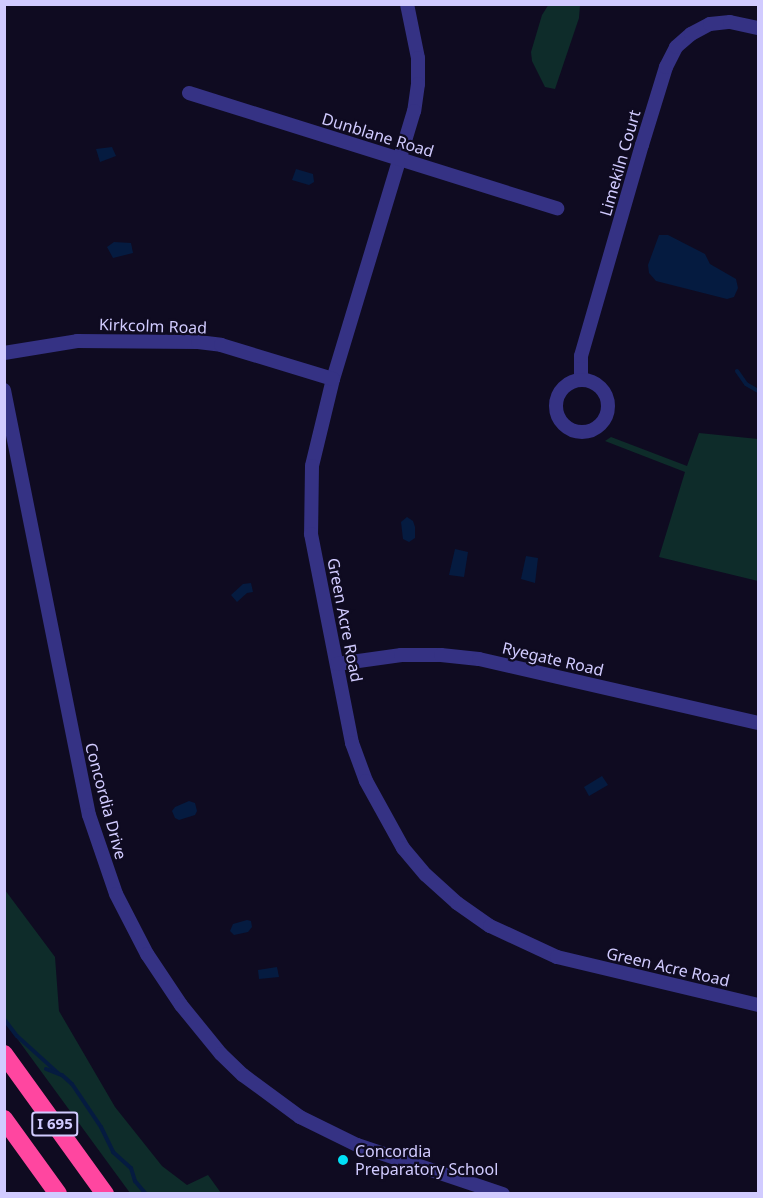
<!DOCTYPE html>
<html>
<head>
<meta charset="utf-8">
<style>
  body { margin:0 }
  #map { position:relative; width:763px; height:1198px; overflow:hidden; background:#0f0b21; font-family:"Noto Sans",sans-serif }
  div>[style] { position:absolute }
  .green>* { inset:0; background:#0e2c2a }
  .water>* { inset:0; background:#051b40 }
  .stream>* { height:4px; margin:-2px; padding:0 2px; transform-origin:2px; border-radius:2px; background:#051b40 }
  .street>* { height:14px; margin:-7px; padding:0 7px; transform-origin:7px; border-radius:7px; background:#353284 }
  .street>.ring { margin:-7px; padding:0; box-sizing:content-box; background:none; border:14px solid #353284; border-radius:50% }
  .highway>* { height:18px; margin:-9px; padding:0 9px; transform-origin:9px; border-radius:9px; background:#ff46a0 }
  .dots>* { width:16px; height:16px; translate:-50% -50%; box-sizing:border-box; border:3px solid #0f0b21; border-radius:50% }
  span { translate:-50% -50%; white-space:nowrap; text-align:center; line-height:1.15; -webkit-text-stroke:4.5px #0f0b21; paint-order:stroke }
  .shield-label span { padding:2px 4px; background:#0f0b21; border:2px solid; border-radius:4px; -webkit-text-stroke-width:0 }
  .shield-label { font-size:15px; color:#d1cbff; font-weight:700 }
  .street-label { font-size:16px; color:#d1cbff }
  .poi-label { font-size:16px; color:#d1cbff }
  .left { translate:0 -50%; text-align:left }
  .frame { position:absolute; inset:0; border:6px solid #d1cbff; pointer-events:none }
</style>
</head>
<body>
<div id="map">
  <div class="green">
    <div style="clip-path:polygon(549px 4px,580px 5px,579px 18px,555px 89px,545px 87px,532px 61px,531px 52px,542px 15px)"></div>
    <div style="clip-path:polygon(699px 433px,758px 439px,758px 581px,659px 557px,685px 472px,605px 441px,611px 437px,687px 466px)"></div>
    <div style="clip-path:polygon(5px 890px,55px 957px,59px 1011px,115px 1107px,162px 1166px,187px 1185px,208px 1175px,221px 1193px,130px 1193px,5px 1022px)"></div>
  </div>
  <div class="water">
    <div style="clip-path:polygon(112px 147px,116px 156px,100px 162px,96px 149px)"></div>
    <div style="clip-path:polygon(296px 169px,313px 174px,314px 182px,309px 185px,292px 180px)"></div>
    <div style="clip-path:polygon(659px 235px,668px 235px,705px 254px,710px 264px,736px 279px,738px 288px,734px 297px,727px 299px,656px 281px,649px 273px,648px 265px)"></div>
    <div style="clip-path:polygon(114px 242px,131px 243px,133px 253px,113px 258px,107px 247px)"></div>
    <div style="clip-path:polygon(407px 517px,413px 521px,415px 527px,415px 538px,409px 542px,403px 539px,401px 522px)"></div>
    <div style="clip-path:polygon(455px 549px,468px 552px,464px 577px,449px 575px)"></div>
    <div style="clip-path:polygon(526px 556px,538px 558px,535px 583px,521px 579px)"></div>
    <div style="clip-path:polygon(251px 583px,253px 592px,247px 593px,237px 602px,231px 595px,243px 584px)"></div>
    <div style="clip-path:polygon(602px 776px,608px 785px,589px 796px,584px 787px)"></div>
    <div style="clip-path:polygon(189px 801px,195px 803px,197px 811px,195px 815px,179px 820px,175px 818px,172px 811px,175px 807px)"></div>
    <div style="clip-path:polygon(247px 920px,251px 921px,252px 927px,248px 932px,234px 935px,230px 931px,233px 924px)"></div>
    <div style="clip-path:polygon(277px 967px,279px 977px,259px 979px,258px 970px)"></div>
  </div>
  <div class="stream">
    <div style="left:737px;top:371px;width:16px;rotate:55deg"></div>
    <div style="left:746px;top:384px;width:14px;rotate:30deg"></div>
    <div style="left:4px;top:1019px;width:21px;rotate:53deg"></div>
    <div style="left:17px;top:1036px;width:55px;rotate:42.1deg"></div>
    <div style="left:46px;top:1069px;width:17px;rotate:21deg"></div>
    <div style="left:62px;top:1075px;width:13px;rotate:42deg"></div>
    <div style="left:72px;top:1084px;width:52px;rotate:56deg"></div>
    <div style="left:101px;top:1127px;width:28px;rotate:64deg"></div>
    <div style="left:113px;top:1152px;width:24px;rotate:42deg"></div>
    <div style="left:131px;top:1168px;width:14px;rotate:73deg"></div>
    <div style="left:135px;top:1181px;width:17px;rotate:50deg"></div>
  </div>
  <div class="street">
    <div style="left:407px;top:4px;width:55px;rotate:78.5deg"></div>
    <div style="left:418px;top:58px;width:26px;rotate:90deg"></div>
    <div style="left:418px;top:84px;width:27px;rotate:98deg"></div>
    <div style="left:414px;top:111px;width:280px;rotate:106.8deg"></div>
    <div style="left:333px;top:379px;width:89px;rotate:103.6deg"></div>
    <div style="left:312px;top:466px;width:68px;rotate:90.8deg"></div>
    <div style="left:311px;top:534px;width:213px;rotate:78.9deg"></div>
    <div style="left:352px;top:743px;width:40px;rotate:69.8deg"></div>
    <div style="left:366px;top:781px;width:77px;rotate:61.1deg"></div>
    <div style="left:403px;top:848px;width:35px;rotate:50deg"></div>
    <div style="left:426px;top:875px;width:42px;rotate:42.1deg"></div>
    <div style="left:457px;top:903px;width:40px;rotate:34.9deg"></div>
    <div style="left:490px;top:926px;width:74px;rotate:24.8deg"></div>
    <div style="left:557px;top:957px;width:207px;rotate:13.4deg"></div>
    <div style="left:189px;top:93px;width:386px;rotate:17.4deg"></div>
    <div style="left:4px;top:353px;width:74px;rotate:-9.3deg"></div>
    <div style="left:77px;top:341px;width:121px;rotate:0.5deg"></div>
    <div style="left:198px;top:342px;width:23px;rotate:7deg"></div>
    <div style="left:221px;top:345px;width:117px;rotate:16.9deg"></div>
    <div style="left:581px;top:379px;width:23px;rotate:-90deg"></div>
    <div style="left:581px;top:356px;width:220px;rotate:-73.9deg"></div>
    <div style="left:642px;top:145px;width:82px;rotate:-72.9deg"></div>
    <div style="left:666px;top:67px;width:22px;rotate:-63deg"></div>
    <div style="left:676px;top:47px;width:20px;rotate:-41deg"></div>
    <div style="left:691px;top:34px;width:21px;rotate:-28deg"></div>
    <div style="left:710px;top:24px;width:20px;rotate:-6deg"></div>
    <div style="left:730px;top:22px;width:29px;rotate:12deg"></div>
    <div class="ring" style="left:556px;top:380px;width:38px;height:38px"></div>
    <div style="left:4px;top:390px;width:433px;rotate:78.7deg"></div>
    <div style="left:89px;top:815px;width:83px;rotate:71.1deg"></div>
    <div style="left:116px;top:894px;width:68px;rotate:62.7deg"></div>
    <div style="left:147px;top:954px;width:61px;rotate:56.3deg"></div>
    <div style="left:181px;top:1005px;width:63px;rotate:50.8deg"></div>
    <div style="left:221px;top:1054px;width:30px;rotate:44deg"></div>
    <div style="left:243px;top:1075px;width:71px;rotate:36.4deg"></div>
    <div style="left:300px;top:1117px;width:64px;rotate:26.2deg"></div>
    <div style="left:357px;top:1145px;width:154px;rotate:18.6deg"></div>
    <div style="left:337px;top:664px;width:65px;rotate:-8deg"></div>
    <div style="left:401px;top:655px;width:40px"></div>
    <div style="left:441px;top:655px;width:38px;rotate:6deg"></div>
    <div style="left:479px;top:659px;width:286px;rotate:12.9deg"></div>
  </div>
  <div class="highway">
    <div style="left:4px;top:1054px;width:173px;rotate:54.2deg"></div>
    <div style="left:4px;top:1119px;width:92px;rotate:54.2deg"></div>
  </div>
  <div class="dots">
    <div style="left:343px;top:1160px;background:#00e0f6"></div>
  </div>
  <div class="shield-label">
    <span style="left:55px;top:1124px">I 695</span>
  </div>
  <div class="street-label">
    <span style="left:378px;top:135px;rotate:17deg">Dunblane Road</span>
    <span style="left:620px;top:163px;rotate:-74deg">Limekiln Court</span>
    <span style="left:153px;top:326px;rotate:2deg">Kirkcolm Road</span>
    <span style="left:345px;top:620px;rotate:79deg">Green Acre Road</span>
    <span style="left:553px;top:659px;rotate:13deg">Ryegate Road</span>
    <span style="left:106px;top:801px;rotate:75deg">Concordia Drive</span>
    <span style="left:668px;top:967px;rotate:13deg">Green Acre Road</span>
  </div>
  <div class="poi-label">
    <span class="left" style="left:355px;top:1160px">Concordia<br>Preparatory School</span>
  </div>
  <div class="frame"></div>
</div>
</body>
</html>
